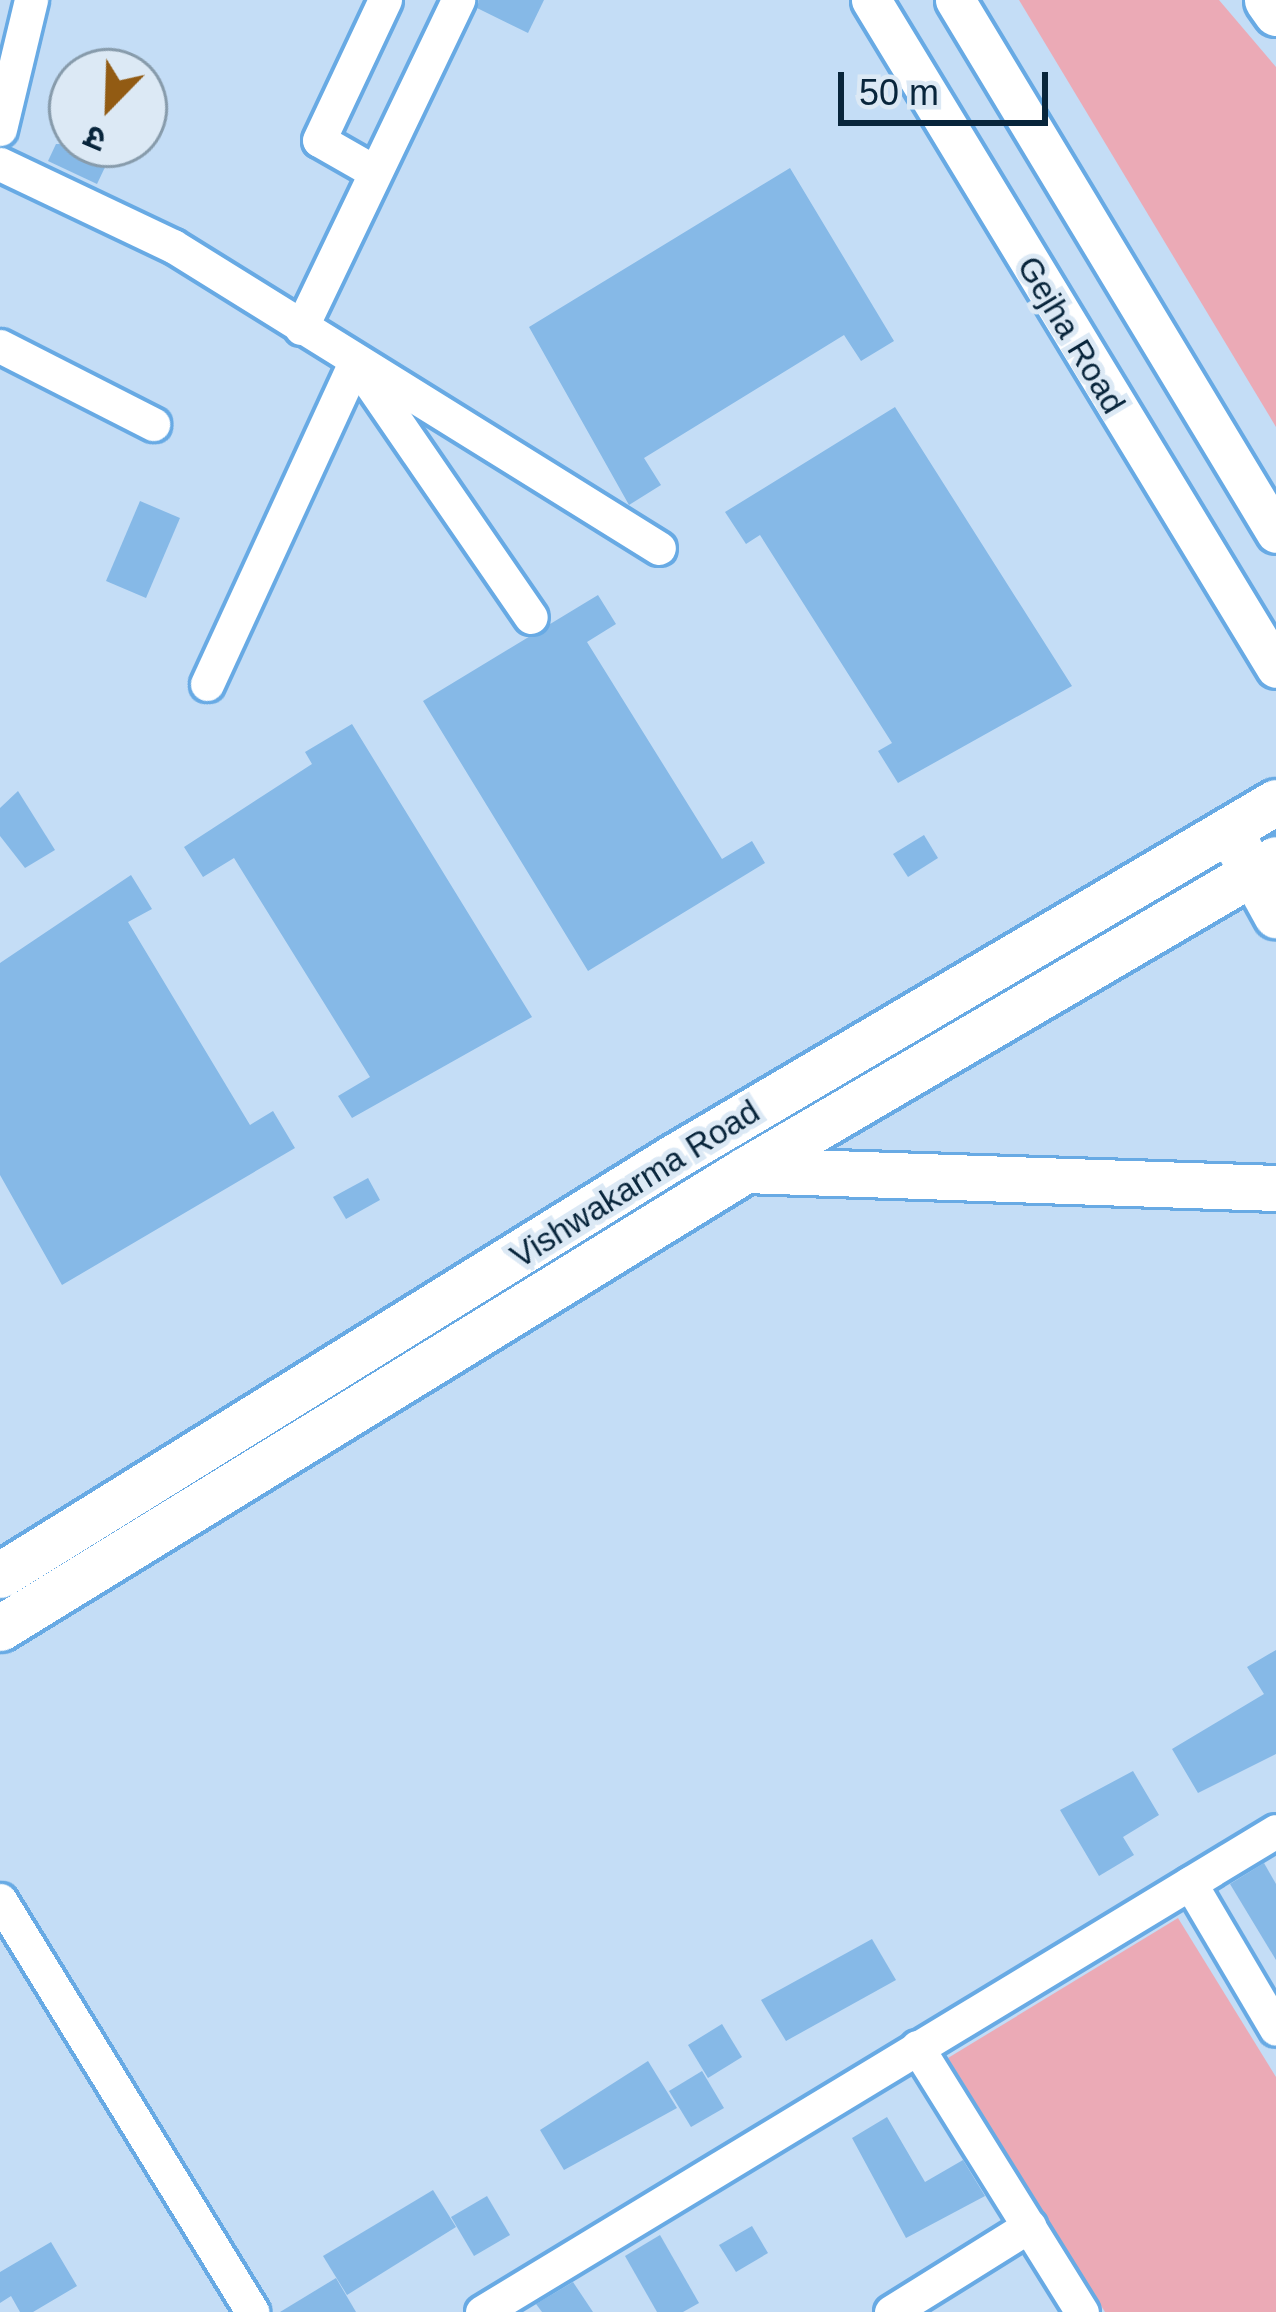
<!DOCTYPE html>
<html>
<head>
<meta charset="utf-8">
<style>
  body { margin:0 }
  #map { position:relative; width:1276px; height:2312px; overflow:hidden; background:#c4ddf6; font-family:Arial,"Noto Sans Devanagari",sans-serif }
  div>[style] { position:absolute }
  .green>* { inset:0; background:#ebaab6 }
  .building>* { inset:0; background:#86b9e7 }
  .roads { filter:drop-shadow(3px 0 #68aae4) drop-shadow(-3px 0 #68aae4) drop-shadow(0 3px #68aae4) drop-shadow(0 -3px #68aae4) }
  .minor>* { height:33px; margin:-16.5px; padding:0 16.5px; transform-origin:16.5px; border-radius:16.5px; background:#fff }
  .tertiary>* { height:39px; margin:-19.5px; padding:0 19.5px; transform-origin:19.5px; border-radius:19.5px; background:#fff }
  .secondary>* { height:45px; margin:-22.5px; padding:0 22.5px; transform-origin:22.5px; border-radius:22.5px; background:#fff }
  span { translate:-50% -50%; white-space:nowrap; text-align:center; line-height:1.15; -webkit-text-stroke:10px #dce9f5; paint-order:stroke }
  .street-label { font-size:33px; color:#08253b }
  .north { position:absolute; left:48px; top:48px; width:120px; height:120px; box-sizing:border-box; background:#dce9f5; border:3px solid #879bab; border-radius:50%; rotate:203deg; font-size:33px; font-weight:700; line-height:48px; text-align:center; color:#08253b }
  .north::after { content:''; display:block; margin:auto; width:42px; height:54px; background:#925b13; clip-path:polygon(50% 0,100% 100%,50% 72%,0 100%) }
  .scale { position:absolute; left:838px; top:72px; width:210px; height:54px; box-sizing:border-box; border:6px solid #08253b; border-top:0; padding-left:15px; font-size:36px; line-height:42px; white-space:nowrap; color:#08253b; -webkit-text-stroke:9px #dce9f5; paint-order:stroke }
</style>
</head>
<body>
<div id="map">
  <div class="green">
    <div style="clip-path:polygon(1019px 0,1219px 0,1276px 67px,1276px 427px)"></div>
    <div style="clip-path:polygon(1178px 1918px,1276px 2077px,1276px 2312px,1105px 2312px,948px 2058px)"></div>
  </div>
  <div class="building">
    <div style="clip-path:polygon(479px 0,544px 0,528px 33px,477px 8px)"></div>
    <div style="clip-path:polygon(56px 144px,116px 144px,97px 184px,48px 161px)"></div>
    <div style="clip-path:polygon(790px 168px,894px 341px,861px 361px,844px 335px,644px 458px,661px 485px,629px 505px,529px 327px)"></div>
    <div style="clip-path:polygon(895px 407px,1072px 686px,898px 783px,878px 751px,892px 743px,760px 535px,746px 544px,725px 512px)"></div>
    <div style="clip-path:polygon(140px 501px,180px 518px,146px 598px,106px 581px)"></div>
    <div style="clip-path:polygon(598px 595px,616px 624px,587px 642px,722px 859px,752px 841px,765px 863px,588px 971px,423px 701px)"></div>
    <div style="clip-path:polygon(352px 724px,532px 1017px,352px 1118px,338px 1096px,370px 1077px,234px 858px,203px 877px,184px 847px,312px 764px,305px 752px)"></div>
    <div style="clip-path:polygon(18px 791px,55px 850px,25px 868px,0 836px,0 808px)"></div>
    <div style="clip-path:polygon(924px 835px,938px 858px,908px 877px,893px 854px)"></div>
    <div style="clip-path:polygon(131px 875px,152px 909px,128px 922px,250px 1125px,273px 1111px,295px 1148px,62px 1285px,0 1175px,0 963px)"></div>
    <div style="clip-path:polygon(368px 1178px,380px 1200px,346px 1219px,333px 1197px)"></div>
    <div style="clip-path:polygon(1276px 1650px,1276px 1754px,1198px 1793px,1172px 1749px,1264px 1694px,1247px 1667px)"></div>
    <div style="clip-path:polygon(1133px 1771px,1159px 1815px,1123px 1837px,1134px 1855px,1099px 1876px,1060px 1810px)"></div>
    <div style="clip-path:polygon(1264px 1863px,1276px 1884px,1276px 1960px,1230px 1884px)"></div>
    <div style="clip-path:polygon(872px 1939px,896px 1980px,786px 2041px,761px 2000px)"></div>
    <div style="clip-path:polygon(722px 2024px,742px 2057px,708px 2078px,688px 2045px)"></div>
    <div style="clip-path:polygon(648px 2061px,677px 2108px,564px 2170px,540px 2130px)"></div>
    <div style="clip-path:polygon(702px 2071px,724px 2108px,691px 2127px,669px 2091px)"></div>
    <div style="clip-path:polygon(887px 2117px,925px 2182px,963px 2160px,985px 2196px,906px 2238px,852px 2138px)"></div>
    <div style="clip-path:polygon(433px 2190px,456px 2227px,347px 2295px,323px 2256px)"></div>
    <div style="clip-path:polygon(487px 2196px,510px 2235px,474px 2256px,451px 2217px)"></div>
    <div style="clip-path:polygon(752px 2226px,768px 2253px,736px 2272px,719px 2245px)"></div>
    <div style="clip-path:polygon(660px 2235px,699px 2303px,683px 2312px,657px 2312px,625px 2256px)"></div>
    <div style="clip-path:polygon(51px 2242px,77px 2286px,33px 2312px,20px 2312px,11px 2296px,0 2303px,0 2272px)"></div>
    <div style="clip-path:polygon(336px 2278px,356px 2312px,280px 2312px)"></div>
    <div style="clip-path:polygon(573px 2282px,593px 2312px,542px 2312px,536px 2304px)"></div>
  </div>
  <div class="roads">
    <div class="minor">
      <div style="left:0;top:129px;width:133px;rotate:-76.5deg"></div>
      <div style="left:0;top:164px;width:191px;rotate:25.4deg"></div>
      <div style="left:173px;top:246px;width:572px;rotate:31.86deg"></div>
      <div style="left:375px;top:172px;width:64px;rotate:-150.3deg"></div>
      <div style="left:319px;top:140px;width:155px;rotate:-64.8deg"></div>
      <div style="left:301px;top:328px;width:364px;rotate:-64.4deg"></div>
      <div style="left:0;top:346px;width:172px;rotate:27deg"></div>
      <div style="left:363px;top:373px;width:296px;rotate:55.5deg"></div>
      <div style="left:207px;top:684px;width:354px;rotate:-65.3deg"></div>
      <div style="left:1190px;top:1883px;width:169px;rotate:59.5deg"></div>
      <div style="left:0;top:1900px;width:483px;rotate:58.5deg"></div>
      <div style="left:917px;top:2047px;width:312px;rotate:58.1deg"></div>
      <div style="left:482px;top:2312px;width:928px;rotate:-31.21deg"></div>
      <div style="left:891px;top:2312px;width:163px;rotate:-31.9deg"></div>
    </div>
    <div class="tertiary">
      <div style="left:871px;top:0;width:781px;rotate:58.77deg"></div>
      <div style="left:955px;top:0;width:622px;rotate:58.94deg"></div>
    </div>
    <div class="secondary">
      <div style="left:1267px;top:0;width:16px;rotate:55deg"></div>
      <div style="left:1239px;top:848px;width:77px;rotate:61.1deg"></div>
      <div style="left:745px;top:1170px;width:531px;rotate:1.94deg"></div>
      <div style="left:0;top:1575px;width:791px;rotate:-31.82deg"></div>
      <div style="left:672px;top:1158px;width:701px;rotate:-30.52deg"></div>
      <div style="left:0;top:1628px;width:875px;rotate:-31.58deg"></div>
      <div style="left:745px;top:1170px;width:615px;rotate:-30.36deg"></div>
    </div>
  </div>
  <div class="street-label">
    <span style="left:1071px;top:335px;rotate:59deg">Gejha Road</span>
    <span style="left:635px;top:1184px;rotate:-32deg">Vishwakarma Road</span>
  </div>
  <div class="north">उ</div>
  <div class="scale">50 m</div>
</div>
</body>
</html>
